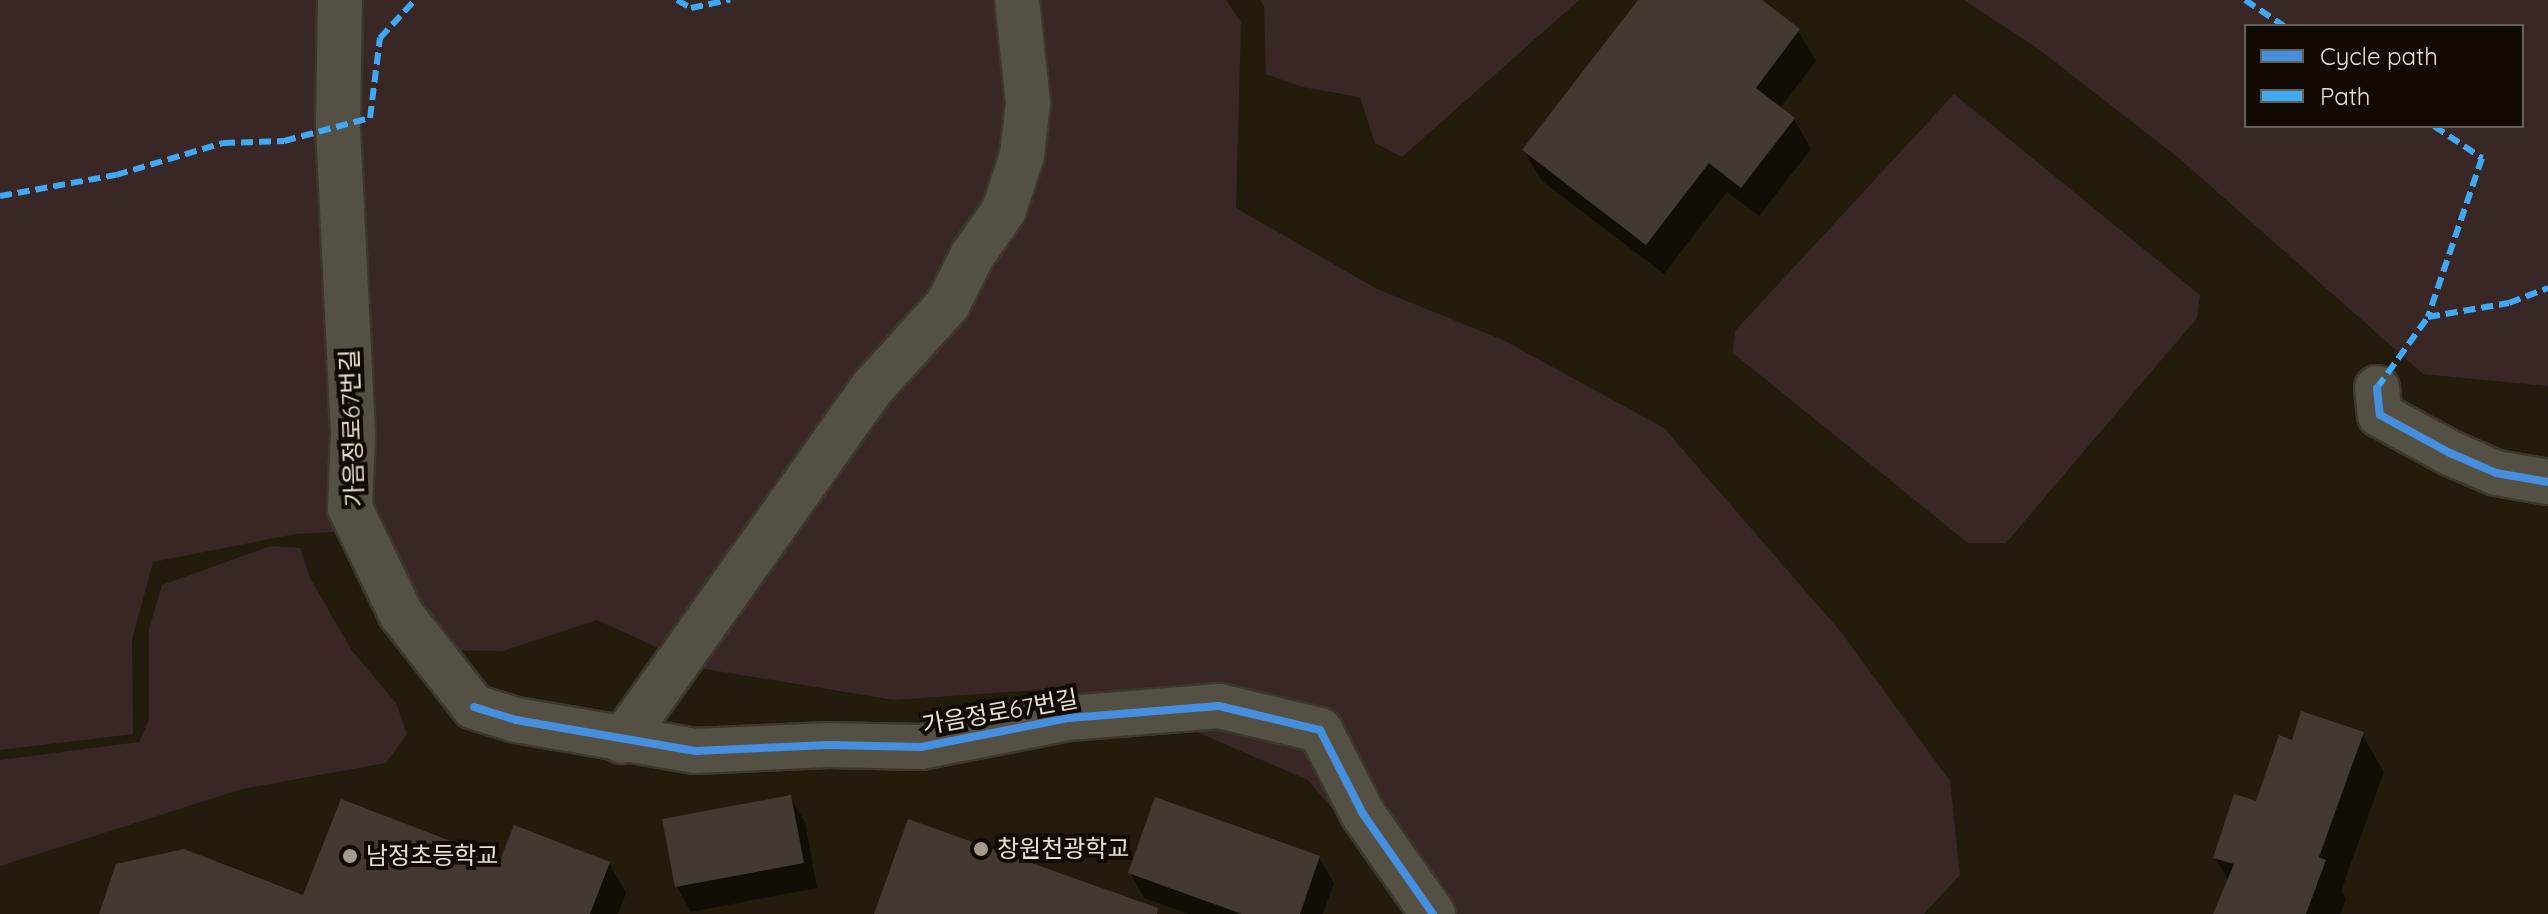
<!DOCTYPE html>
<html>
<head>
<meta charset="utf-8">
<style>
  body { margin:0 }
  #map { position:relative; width:2548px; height:914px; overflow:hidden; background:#231c0d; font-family:Quicksand,"Noto Sans KR",sans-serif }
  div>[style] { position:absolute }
  .green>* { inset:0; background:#382725 }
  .shadow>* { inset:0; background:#0007 }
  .building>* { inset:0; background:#423a31 }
  .roads { filter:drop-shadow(2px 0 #3d372d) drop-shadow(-2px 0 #3d372d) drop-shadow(0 2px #3d372d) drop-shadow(0 -2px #3d372d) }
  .minor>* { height:44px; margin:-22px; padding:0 22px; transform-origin:22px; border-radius:22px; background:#555044 }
  .quiet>* { height:6px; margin-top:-3px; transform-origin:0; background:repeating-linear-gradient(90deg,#3fa9f5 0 12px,transparent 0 18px) }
  .cycleway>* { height:8px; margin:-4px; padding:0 4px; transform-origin:4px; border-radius:4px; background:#468fdf }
  .dots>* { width:22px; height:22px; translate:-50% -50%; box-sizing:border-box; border:4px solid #100a02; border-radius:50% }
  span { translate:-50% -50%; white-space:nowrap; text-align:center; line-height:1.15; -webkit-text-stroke:8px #100a02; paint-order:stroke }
  .street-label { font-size:24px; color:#e8e0d0 }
  .poi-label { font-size:24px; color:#e8e0d0 }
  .left { translate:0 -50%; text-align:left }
  .legend { position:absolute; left:2244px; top:24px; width:280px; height:104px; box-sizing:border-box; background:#100a02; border:2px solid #666054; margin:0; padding:10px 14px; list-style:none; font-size:24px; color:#e8e0d0 }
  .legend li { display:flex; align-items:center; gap:16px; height:40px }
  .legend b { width:40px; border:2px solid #666054 }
</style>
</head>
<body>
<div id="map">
  <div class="green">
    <div style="clip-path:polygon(0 0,1226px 0,1241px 22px,1236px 208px,1377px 289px,1503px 340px,1664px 428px,1841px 632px,1950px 781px,1960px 875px,1924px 914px,1433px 914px,1417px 908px,1308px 780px,1197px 732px,1051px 689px,894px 700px,705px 669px,597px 620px,503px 651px,433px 650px,385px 529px,295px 534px,153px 562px,132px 640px,133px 734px,0 750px)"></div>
    <div style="clip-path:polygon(1260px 0,1579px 0,1402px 157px,1375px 143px,1360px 97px,1302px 87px,1266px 74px,1264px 6px)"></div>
    <div style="clip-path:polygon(evenodd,1964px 0,2548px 0,2548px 386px,2423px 374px,2180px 159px,2037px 48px,1964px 0,2246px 26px,2522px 26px,2522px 126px,2246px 126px,2246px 26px)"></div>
    <div style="clip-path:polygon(1954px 94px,2200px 295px,2197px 318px,2006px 543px,1968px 543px,1733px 353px,1735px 331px)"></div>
    <div style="clip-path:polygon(271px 546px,300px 548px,310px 578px,352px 651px,396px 703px,407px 734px,386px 763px,242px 789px,0 866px,0 760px,139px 742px,149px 720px,149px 629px,162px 585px)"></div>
  </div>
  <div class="shadow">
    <div style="clip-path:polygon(1641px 0,1758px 0,1798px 31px,1816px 61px,1780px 108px,1794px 119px,1811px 149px,1759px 216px,1727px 192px,1664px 274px,1542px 181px,1524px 151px)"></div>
    <div style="clip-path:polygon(2362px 734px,2384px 772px,2341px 891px,2346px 899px,2340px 914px,2215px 914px,2229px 881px,2215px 858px,2257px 803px,2293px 743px)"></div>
    <div style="clip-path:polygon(790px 797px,805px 822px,817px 888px,691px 912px,677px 887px)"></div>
    <div style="clip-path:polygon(1319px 858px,1334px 883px,1323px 914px,1189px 914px,1144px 898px,1130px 873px)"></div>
    <div style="clip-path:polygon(501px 863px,609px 863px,626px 893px,618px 914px,101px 914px,304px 897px)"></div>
  </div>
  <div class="building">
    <div style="clip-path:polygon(1638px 0,1762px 0,1800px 29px,1756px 88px,1795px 118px,1741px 188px,1709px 163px,1646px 245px,1522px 150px)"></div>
    <div style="clip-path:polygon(2301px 711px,2364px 732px,2319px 857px,2326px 860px,2306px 914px,2213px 914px,2234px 864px,2213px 858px,2234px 794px,2256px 801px,2279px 735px,2292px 740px)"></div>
    <div style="clip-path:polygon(791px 795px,804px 863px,675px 887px,662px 819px)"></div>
    <div style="clip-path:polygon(1155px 797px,1320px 856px,1300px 914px,1242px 914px,1128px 873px)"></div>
    <div style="clip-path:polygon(341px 799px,500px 860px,514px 825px,610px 862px,590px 914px,99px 914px,116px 864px,184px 849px,303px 895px)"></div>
    <div style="clip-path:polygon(908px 819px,1158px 908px,1157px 914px,874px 914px)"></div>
  </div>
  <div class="roads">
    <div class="minor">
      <div style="left:340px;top:0;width:127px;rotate:90.9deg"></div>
      <div style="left:338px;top:127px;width:307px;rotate:87.2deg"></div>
      <div style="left:353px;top:434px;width:74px;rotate:92.3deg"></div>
      <div style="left:350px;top:508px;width:118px;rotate:64.3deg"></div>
      <div style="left:401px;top:614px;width:118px;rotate:51.9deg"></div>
      <div style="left:474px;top:707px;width:44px;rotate:17.2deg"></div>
      <div style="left:516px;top:720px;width:182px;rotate:9.8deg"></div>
      <div style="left:695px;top:751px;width:133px;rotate:-2.6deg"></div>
      <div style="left:828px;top:745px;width:93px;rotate:1.2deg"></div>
      <div style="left:921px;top:747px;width:151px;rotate:-11.1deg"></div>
      <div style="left:1069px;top:718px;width:150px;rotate:-4.6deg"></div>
      <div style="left:1219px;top:706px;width:104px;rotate:13.4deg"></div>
      <div style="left:1320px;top:730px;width:94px;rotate:62.9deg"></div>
      <div style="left:1363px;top:814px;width:122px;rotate:55deg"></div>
      <div style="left:2377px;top:388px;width:27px;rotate:84deg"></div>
      <div style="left:2380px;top:415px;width:80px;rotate:28.5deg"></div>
      <div style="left:2450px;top:453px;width:50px;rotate:23.5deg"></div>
      <div style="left:2496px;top:473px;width:53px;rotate:9.8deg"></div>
      <div style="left:622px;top:741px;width:434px;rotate:-54.7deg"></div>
      <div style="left:873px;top:387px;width:112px;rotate:-47.9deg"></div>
      <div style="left:948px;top:304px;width:54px;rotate:-63.4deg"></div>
      <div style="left:972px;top:256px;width:56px;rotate:-55.2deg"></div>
      <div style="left:1004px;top:210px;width:58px;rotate:-71.9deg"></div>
      <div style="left:1022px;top:155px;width:52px;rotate:-83.4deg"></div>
      <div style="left:1028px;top:103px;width:104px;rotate:-96.1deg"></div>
    </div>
  </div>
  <div class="quiet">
    <div style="left:677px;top:0;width:16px;rotate:30deg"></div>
    <div style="left:691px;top:8px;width:40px;rotate:-12deg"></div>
    <div style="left:2245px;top:0;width:47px;rotate:33.7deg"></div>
    <div style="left:2434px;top:126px;width:58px;rotate:33.7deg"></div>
    <div style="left:2482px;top:158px;width:168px;rotate:108.8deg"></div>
    <div style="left:2428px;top:317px;width:82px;rotate:-9.8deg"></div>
    <div style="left:2509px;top:303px;width:42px;rotate:-21deg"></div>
    <div style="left:0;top:196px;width:118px;rotate:-10.3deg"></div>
    <div style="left:116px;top:175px;width:112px;rotate:-16.7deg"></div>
    <div style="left:223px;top:143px;width:61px;rotate:-1.9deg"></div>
    <div style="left:284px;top:141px;width:89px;rotate:-15deg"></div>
    <div style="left:370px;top:118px;width:81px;rotate:-82.9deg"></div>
    <div style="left:380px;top:38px;width:52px;rotate:-47.4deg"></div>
    <div style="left:2377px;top:388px;width:87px;rotate:-54.3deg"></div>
  </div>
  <div class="cycleway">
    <div style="left:2377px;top:388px;width:27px;rotate:84deg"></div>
    <div style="left:2380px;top:415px;width:80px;rotate:28.5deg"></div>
    <div style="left:2450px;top:453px;width:50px;rotate:23.5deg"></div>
    <div style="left:2496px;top:473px;width:53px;rotate:9.8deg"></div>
    <div style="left:474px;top:707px;width:44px;rotate:17.2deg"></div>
    <div style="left:516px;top:720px;width:182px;rotate:9.8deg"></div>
    <div style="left:695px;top:751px;width:133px;rotate:-2.6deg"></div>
    <div style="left:828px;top:745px;width:93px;rotate:1.2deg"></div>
    <div style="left:921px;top:747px;width:151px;rotate:-11.1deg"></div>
    <div style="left:1069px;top:718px;width:150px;rotate:-4.6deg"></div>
    <div style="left:1219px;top:706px;width:104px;rotate:13.4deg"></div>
    <div style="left:1320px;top:730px;width:94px;rotate:62.9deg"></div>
    <div style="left:1363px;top:814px;width:122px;rotate:55deg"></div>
  </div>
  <div class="dots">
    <div style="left:981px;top:849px;background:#a39b8c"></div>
    <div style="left:350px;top:856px;background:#a39b8c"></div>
  </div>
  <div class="street-label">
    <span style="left:352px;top:428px;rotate:-92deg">가음정로67번길</span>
    <span style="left:1000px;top:712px;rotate:-10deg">가음정로67번길</span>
  </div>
  <div class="poi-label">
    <span class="left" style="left:997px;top:849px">창원천광학교</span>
    <span class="left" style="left:366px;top:856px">남정초등학교</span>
  </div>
  <ul class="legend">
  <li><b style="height:10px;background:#468fdf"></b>Cycle path</li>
  <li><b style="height:10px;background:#3fa9f5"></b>Path</li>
  </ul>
</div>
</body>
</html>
